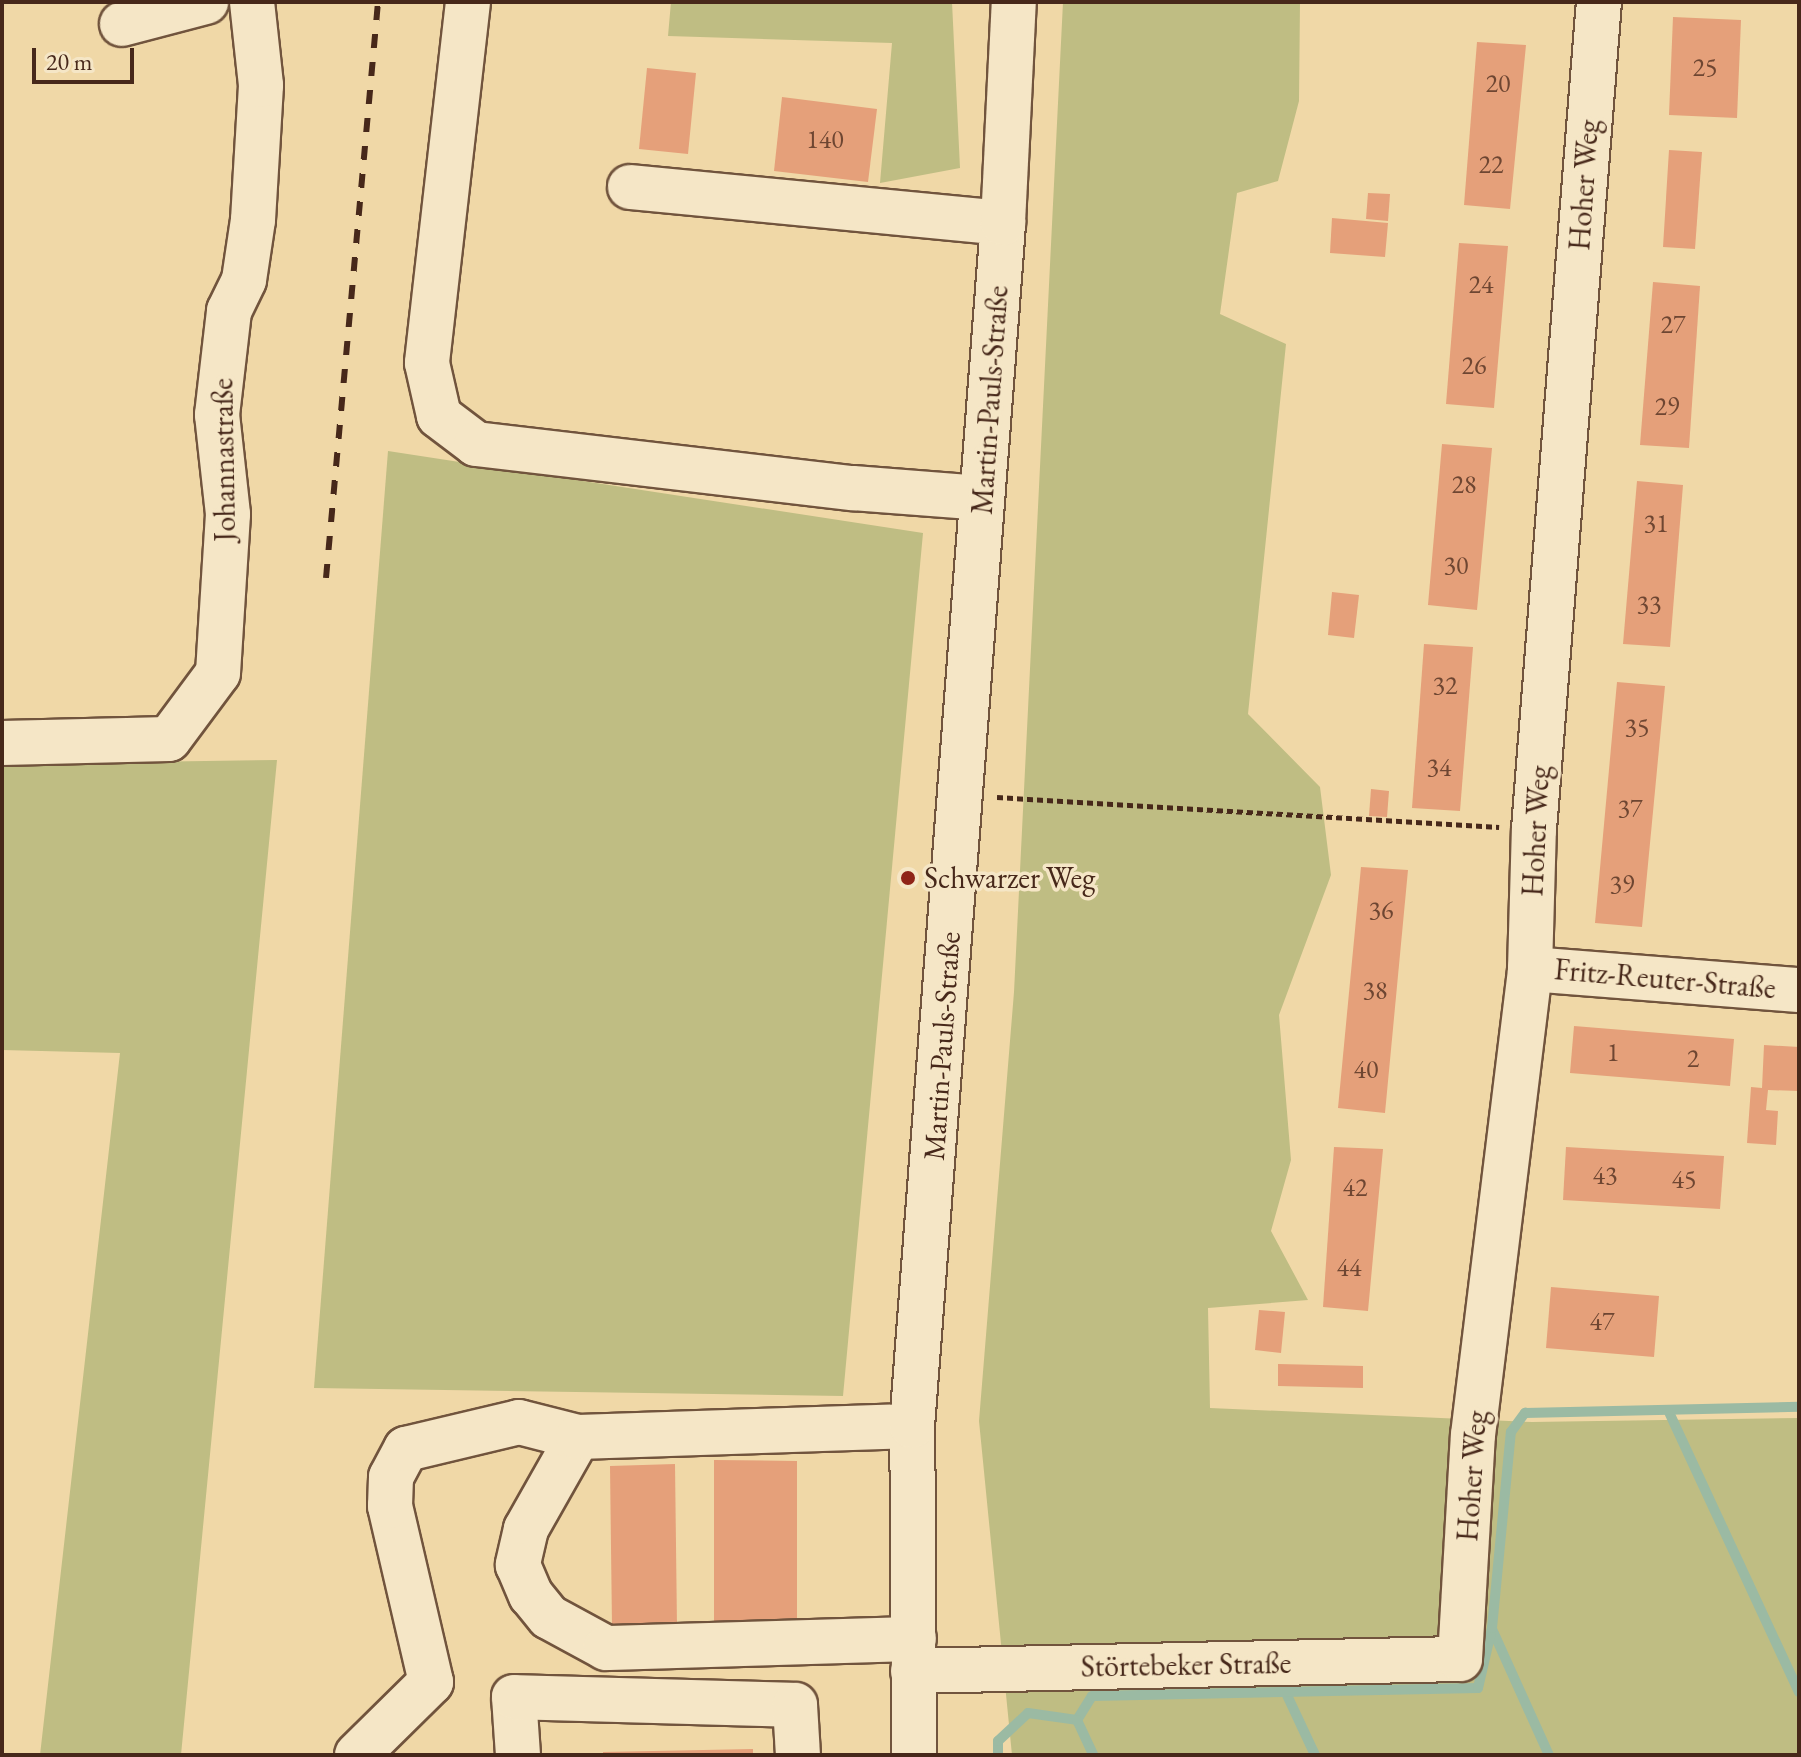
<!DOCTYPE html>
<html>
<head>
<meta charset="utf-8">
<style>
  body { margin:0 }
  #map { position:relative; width:1801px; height:1757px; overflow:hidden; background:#f0d8a7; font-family:"EB Garamond",serif }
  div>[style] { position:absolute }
  .green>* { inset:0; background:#bfbd83 }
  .stream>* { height:10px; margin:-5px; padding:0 5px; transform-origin:5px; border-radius:5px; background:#9bbaa3 }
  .building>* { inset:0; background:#e5a07a }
  .path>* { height:5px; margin-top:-2.5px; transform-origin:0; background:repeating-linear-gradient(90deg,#47281a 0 6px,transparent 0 10px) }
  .roads { filter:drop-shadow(2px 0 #71543d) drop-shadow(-2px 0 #71543d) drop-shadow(0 2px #71543d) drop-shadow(0 -2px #71543d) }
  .minor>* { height:44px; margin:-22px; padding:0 22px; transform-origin:22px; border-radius:22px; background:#f5e6c6 }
  .rail>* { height:6px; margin-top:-3px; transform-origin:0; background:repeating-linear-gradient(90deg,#47281a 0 14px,transparent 0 28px) }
  .dots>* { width:22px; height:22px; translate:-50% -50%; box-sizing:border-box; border:4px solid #f5e6c6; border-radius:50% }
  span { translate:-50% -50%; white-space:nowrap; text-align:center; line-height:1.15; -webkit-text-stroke:7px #f5e6c6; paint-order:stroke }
  .number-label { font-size:26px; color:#6e4632 }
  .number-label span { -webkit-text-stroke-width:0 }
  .street-label { font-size:30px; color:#47281a }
  .poi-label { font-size:30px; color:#47281a }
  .left { translate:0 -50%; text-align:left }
  .frame { position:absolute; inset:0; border:4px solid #47281a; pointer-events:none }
  .scale { position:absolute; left:32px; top:48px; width:102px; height:36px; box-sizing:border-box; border:4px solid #47281a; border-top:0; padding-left:10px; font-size:24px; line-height:28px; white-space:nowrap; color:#47281a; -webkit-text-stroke:6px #f5e6c6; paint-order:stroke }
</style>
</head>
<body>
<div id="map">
  <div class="green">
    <div style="clip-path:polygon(671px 2px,952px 2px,960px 168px,880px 183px,892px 43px,668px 36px)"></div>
    <div style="clip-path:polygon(1063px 2px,1300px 2px,1299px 101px,1278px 181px,1237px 193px,1220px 314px,1286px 344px,1248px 714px,1320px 787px,1331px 875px,1279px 1015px,1291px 1160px,1271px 1231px,1308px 1300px,1208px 1308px,1210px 1408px,1532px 1422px,1799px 1418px,1799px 1755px,1012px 1755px,979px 1421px,1014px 992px)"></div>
    <div style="clip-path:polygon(388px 451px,923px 533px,843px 1396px,314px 1388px)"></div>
    <div style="clip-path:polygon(277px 760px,181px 1755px,40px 1755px,120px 1053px,2px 1050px,2px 764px)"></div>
  </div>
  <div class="stream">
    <div style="left:1668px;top:1410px;width:311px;rotate:65.1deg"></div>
    <div style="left:1492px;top:1629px;width:138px;rotate:65.7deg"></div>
    <div style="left:1286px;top:1693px;width:68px;rotate:64.9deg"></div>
    <div style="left:1077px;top:1720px;width:28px;rotate:-58deg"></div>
    <div style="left:1092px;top:1696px;width:386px;rotate:-1.2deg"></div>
    <div style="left:1478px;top:1688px;width:62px;rotate:-76.9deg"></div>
    <div style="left:1492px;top:1628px;width:197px;rotate:-84.5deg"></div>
    <div style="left:1511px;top:1432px;width:24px;rotate:-54deg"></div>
    <div style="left:1525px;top:1413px;width:274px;rotate:-1.3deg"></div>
    <div style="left:998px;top:1755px;width:14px;rotate:-90deg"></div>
    <div style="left:998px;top:1741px;width:41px;rotate:-43deg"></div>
    <div style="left:1028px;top:1713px;width:49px;rotate:8.1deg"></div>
    <div style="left:1077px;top:1720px;width:38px;rotate:65deg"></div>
  </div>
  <div class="building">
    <div style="clip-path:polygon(1673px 17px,1741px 20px,1737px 118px,1669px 115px)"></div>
    <div style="clip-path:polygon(1477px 42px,1526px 45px,1510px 209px,1464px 205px)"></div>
    <div style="clip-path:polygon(647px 68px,696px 73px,688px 154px,639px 149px)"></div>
    <div style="clip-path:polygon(782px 97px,877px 109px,868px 182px,774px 171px)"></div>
    <div style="clip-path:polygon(1669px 150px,1702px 152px,1695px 249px,1663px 247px)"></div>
    <div style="clip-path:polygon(1368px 193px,1390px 194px,1388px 221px,1366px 219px)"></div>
    <div style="clip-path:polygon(1332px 218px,1388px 223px,1385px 257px,1330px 253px)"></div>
    <div style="clip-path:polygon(1459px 243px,1508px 246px,1494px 408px,1446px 404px)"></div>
    <div style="clip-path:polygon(1653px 282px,1700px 286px,1689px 448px,1640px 445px)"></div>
    <div style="clip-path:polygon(1442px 444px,1492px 448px,1477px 610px,1428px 605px)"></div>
    <div style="clip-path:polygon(1637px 481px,1683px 485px,1670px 647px,1623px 644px)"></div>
    <div style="clip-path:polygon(1332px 592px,1359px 595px,1354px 638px,1328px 635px)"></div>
    <div style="clip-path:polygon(1424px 644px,1473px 647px,1460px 811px,1412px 808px)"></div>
    <div style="clip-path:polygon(1617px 682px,1665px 686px,1642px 927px,1595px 923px)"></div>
    <div style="clip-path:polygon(1371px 789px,1389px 791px,1387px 817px,1369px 816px)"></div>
    <div style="clip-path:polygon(1361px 867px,1408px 870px,1385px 1113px,1338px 1108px)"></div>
    <div style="clip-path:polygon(1574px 1026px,1734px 1039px,1730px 1086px,1570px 1073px)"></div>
    <div style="clip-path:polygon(1764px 1045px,1799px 1047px,1799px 1091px,1768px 1090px,1766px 1110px,1778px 1111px,1776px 1145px,1747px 1143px,1751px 1087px,1762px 1088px)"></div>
    <div style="clip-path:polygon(1334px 1147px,1383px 1149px,1368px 1311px,1323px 1307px)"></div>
    <div style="clip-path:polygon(1566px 1147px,1724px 1156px,1720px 1209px,1563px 1200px)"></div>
    <div style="clip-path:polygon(1551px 1287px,1659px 1296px,1654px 1357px,1546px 1348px)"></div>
    <div style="clip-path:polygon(1259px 1310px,1285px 1312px,1281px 1353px,1255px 1350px)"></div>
    <div style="clip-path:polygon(1278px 1364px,1363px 1366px,1363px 1388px,1278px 1386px)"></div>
    <div style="clip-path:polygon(714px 1460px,797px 1461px,797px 1623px,714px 1623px)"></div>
    <div style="clip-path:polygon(675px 1464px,677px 1626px,612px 1627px,610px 1466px)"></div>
    <div style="clip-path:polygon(753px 1749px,753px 1755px,603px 1755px,603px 1752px)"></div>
  </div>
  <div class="path">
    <div style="left:997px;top:797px;width:503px;rotate:3.42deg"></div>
  </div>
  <div class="roads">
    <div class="minor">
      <div style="left:468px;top:2px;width:363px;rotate:96.5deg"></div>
      <div style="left:427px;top:363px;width:54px;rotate:77.2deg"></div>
      <div style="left:439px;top:416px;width:46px;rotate:37.1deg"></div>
      <div style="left:476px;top:444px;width:380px;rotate:6.7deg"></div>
      <div style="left:853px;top:488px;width:129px;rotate:4.4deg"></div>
      <div style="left:122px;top:24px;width:87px;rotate:-14.7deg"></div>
      <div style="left:630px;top:187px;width:375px;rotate:5.5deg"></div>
      <div style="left:2px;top:743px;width:167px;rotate:-1.4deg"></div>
      <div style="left:169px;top:739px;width:82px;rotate:-53.4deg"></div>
      <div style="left:218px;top:673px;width:159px;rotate:-86.4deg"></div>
      <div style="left:228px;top:514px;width:100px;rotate:-96.3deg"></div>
      <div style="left:217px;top:415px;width:105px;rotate:-83.4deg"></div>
      <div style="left:229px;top:311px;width:34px;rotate:-64deg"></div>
      <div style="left:244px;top:280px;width:61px;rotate:-81.5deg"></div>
      <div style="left:253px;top:220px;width:135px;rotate:-86.6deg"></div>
      <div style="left:261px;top:85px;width:83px;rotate:-96.2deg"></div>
      <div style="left:1530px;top:969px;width:270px;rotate:4.5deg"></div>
      <div style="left:578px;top:1437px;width:106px;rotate:119.5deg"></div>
      <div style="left:526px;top:1529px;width:37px;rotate:103deg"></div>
      <div style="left:518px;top:1565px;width:33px;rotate:67deg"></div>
      <div style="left:531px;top:1595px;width:28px;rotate:51deg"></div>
      <div style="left:549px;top:1617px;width:65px;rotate:28.5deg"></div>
      <div style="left:606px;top:1648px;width:308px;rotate:-1.7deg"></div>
      <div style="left:913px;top:1671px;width:547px;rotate:-1.26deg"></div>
      <div style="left:1460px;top:1659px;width:224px;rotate:-86.7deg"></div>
      <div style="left:1473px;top:1435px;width:469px;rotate:-83deg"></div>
      <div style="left:1530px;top:969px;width:140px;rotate:-88.4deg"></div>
      <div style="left:1534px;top:829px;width:830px;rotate:-85.51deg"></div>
      <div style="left:357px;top:1755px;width:104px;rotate:-44.6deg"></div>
      <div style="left:431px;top:1682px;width:181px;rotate:-103.1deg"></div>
      <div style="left:390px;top:1506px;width:29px;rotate:-88deg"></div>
      <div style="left:391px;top:1477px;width:32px;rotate:-62deg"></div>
      <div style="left:406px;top:1449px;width:116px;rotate:-13.4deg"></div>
      <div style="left:519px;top:1422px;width:61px;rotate:14.3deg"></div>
      <div style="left:578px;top:1437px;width:334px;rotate:-1.9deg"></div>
      <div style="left:518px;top:1755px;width:58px;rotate:-93.9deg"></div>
      <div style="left:514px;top:1697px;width:281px;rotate:1.6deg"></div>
      <div style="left:795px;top:1705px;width:50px;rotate:86.6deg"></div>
      <div style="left:914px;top:1755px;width:329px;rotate:-90.3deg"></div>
      <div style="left:912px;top:1426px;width:1206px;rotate:-85.67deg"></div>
      <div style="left:1003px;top:223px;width:221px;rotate:-87.2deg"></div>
    </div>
  </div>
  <div class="rail">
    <div style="left:326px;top:578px;width:578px;rotate:-84.84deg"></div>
  </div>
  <div class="dots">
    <div style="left:908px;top:878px;background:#8f2418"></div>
  </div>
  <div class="number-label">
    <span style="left:1705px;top:68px">25</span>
    <span style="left:1498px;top:84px">20</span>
    <span style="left:825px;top:140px">140</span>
    <span style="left:1491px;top:165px">22</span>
    <span style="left:1481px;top:285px">24</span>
    <span style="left:1673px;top:325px">27</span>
    <span style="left:1474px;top:366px">26</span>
    <span style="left:1667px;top:407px">29</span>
    <span style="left:1464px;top:485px">28</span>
    <span style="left:1656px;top:524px">31</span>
    <span style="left:1456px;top:566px">30</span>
    <span style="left:1649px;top:605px">33</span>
    <span style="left:1445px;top:686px">32</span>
    <span style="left:1637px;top:728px">35</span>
    <span style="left:1439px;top:768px">34</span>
    <span style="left:1630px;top:809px">37</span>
    <span style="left:1622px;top:885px">39</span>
    <span style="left:1381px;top:911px">36</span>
    <span style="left:1375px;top:991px">38</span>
    <span style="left:1613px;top:1053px">1</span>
    <span style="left:1693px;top:1059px">2</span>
    <span style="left:1366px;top:1070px">40</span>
    <span style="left:1605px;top:1176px">43</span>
    <span style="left:1684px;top:1180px">45</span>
    <span style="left:1355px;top:1188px">42</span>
    <span style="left:1349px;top:1268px">44</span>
    <span style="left:1602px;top:1322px">47</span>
  </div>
  <div class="street-label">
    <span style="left:1584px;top:185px;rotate:-86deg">Hoher Weg</span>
    <span style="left:990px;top:400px;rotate:-86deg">Martin-Pauls-Straße</span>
    <span style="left:224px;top:460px;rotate:-91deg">Johannastraße</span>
    <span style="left:1536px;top:831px;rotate:-87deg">Hoher Weg</span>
    <span style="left:1665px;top:979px;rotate:5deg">Fritz-Reuter-Straße</span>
    <span style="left:942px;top:1046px;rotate:-86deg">Martin-Pauls-Straße</span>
    <span style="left:1472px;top:1476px;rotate:-86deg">Hoher Weg</span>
    <span style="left:1186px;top:1665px;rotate:-1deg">Störtebeker Straße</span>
  </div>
  <div class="poi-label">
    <span class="left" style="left:924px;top:878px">Schwarzer Weg</span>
  </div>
  <div class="frame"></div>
  <div class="scale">20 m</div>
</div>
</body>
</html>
